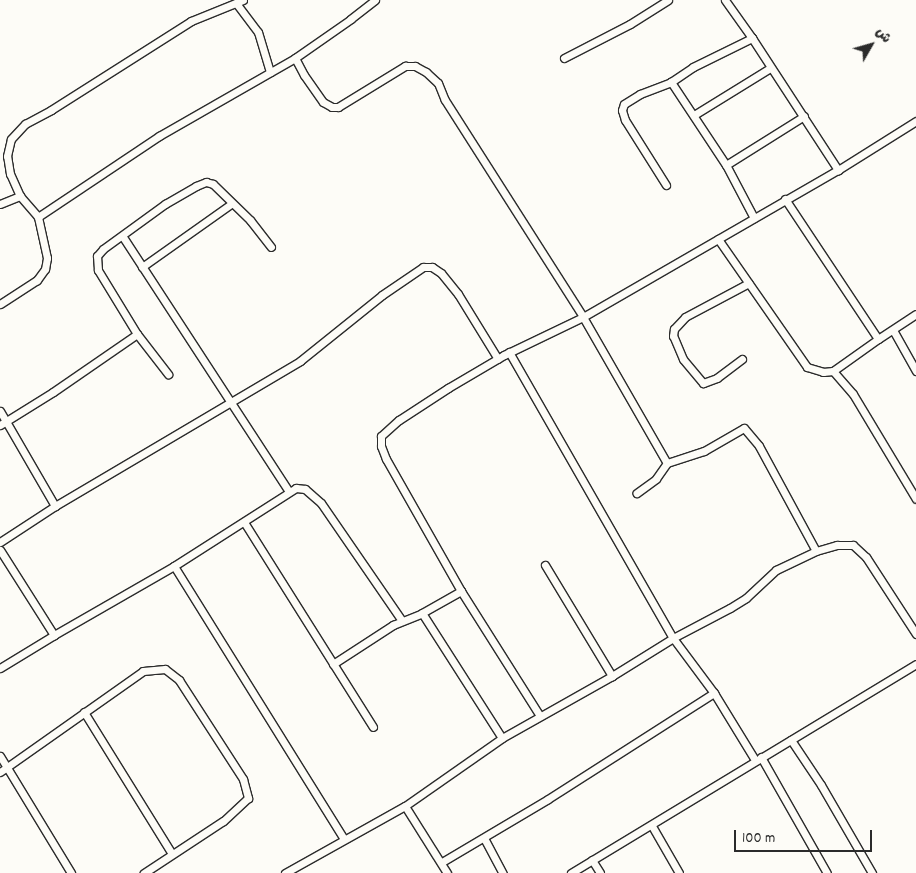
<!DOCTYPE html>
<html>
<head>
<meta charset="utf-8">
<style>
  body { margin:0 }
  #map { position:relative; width:916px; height:873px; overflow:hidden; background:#fdfcf7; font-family:Dekko,"Playpen Sans Arabic",sans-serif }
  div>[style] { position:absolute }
  .roads { filter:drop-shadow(1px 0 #2b2b2b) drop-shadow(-1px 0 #2b2b2b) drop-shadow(0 1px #2b2b2b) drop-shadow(0 -1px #2b2b2b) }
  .street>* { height:7px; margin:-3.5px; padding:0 3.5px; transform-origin:3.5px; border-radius:3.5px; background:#fdfcf7 }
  span { translate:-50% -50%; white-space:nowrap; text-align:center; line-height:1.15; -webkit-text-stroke:4px #fdfcf7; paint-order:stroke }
  .north { position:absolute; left:846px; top:20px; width:50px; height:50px; -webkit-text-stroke:4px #fdfcf7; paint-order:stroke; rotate:52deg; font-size:14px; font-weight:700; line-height:20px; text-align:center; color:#2b2b2b }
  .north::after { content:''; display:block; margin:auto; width:18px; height:22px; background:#2b2b2b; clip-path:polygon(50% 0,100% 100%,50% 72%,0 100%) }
  .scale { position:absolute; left:734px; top:830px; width:138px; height:22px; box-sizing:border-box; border:2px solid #2b2b2b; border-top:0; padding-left:6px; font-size:15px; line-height:18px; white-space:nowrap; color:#2b2b2b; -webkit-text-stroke:4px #fdfcf7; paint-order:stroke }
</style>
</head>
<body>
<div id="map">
  <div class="roads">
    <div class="street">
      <div style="left:375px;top:0;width:31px;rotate:142deg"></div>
      <div style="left:351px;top:19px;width:68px;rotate:145.1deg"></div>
      <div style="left:295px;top:58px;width:19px;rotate:62deg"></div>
      <div style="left:304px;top:75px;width:33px;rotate:55deg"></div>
      <div style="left:323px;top:102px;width:10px;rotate:29deg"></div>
      <div style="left:332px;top:107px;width:6px"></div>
      <div style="left:338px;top:107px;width:79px;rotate:-31.5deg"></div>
      <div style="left:405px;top:66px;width:10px"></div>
      <div style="left:415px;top:66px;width:13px;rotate:29deg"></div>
      <div style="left:426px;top:72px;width:16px;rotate:43deg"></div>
      <div style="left:438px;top:83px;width:18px;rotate:68deg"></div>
      <div style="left:445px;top:100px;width:257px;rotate:57.5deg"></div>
      <div style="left:583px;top:317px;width:168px;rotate:60.1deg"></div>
      <div style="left:667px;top:463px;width:19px;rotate:125deg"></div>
      <div style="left:656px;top:479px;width:24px;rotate:144deg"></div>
      <div style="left:725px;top:0;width:47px;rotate:54.6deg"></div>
      <div style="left:236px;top:3px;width:36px;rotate:53deg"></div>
      <div style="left:258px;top:32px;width:42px;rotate:73.3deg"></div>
      <div style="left:564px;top:58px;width:74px;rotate:-27.3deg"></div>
      <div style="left:630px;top:24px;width:45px;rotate:-32.3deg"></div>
      <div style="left:694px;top:115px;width:89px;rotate:-31.7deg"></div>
      <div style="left:726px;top:165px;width:92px;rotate:-32.1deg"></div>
      <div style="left:666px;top:185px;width:77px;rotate:-122.2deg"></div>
      <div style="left:625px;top:120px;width:10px;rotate:-107deg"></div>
      <div style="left:622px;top:110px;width:6px;rotate:-72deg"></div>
      <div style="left:624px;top:104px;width:19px;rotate:-32deg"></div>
      <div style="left:640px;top:94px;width:33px;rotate:-21deg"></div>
      <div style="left:20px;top:196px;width:24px;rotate:-114deg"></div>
      <div style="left:10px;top:174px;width:18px;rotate:-99deg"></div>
      <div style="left:7px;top:156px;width:17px;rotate:-77deg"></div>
      <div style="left:11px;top:139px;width:21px;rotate:-47deg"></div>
      <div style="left:25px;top:124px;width:30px;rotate:-28deg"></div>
      <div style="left:51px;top:110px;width:166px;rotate:-32.4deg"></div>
      <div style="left:191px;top:21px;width:56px;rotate:-22deg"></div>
      <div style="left:785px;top:199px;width:168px;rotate:56.4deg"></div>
      <div style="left:878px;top:339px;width:45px;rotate:-33.3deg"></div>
      <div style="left:0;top:204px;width:22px;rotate:-22deg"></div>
      <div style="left:20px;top:196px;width:28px;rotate:49deg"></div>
      <div style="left:38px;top:217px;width:42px;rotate:77.6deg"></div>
      <div style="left:47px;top:258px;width:11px;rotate:100deg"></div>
      <div style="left:45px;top:269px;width:14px;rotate:126deg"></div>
      <div style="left:37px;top:280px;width:44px;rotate:147deg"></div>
      <div style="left:38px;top:217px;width:146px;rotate:-33.8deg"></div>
      <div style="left:159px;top:136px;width:157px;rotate:-29.8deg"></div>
      <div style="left:754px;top:218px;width:60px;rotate:-117.8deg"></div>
      <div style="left:726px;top:165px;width:100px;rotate:-123.5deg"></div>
      <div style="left:671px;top:82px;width:27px;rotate:-34deg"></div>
      <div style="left:693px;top:67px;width:66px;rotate:-26.2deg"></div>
      <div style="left:752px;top:38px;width:158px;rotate:56.9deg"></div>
      <div style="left:123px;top:237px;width:304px;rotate:56.9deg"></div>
      <div style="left:718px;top:239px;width:156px;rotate:55.2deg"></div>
      <div style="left:807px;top:367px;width:17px;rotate:17deg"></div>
      <div style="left:823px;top:372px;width:10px;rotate:-6deg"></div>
      <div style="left:142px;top:267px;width:109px;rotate:-35.3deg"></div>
      <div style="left:893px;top:330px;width:47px;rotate:60.7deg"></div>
      <div style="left:137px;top:334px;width:51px;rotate:52.2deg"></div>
      <div style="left:878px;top:339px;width:55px;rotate:144.6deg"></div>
      <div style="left:833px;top:371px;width:30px;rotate:49deg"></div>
      <div style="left:853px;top:394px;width:122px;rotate:59deg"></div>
      <div style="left:509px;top:352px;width:330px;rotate:60.2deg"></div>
      <div style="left:673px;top:638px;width:69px;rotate:53.3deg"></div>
      <div style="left:714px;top:693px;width:79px;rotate:58.5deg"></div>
      <div style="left:742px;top:359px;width:31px;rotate:143deg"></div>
      <div style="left:717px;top:378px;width:15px;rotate:160deg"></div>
      <div style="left:703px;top:383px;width:31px;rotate:-130deg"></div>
      <div style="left:683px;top:359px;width:25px;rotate:-113deg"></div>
      <div style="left:673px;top:336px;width:7px;rotate:-82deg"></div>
      <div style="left:674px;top:329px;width:16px;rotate:-47deg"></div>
      <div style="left:685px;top:317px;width:72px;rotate:-28deg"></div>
      <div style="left:0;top:411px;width:110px;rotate:59.9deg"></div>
      <div style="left:0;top:425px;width:62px;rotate:-31.9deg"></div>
      <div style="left:53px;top:392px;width:102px;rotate:-34.6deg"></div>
      <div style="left:137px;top:334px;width:75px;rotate:-121.4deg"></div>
      <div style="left:98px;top:270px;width:14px;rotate:-94deg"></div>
      <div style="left:97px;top:256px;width:9px;rotate:-49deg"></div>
      <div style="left:103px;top:249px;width:77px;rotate:-36deg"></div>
      <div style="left:165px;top:204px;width:36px;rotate:-30deg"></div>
      <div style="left:196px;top:186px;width:11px;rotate:-22deg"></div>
      <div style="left:206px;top:182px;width:7px;rotate:16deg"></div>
      <div style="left:213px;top:184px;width:52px;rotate:44.2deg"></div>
      <div style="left:250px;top:220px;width:34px;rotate:52deg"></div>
      <div style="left:667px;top:463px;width:39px;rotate:-18deg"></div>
      <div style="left:704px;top:451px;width:46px;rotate:-29.9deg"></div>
      <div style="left:744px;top:428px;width:23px;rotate:50deg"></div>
      <div style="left:759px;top:446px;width:119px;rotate:61.5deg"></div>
      <div style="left:244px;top:522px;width:242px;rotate:57.8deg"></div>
      <div style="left:0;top:542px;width:66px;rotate:-33.2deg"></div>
      <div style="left:55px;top:506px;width:285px;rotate:-30.6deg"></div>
      <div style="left:300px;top:361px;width:105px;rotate:-38.8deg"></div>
      <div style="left:382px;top:295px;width:50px;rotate:-34.3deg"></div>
      <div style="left:423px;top:267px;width:9px"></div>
      <div style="left:432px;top:267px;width:11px;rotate:34deg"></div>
      <div style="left:441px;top:273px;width:27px;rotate:51deg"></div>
      <div style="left:458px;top:294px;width:76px;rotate:58.4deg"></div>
      <div style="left:0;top:550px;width:101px;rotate:57.6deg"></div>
      <div style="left:545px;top:565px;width:130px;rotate:58.9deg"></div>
      <div style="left:174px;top:566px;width:320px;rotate:58.1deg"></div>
      <div style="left:422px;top:613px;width:148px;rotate:57.4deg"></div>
      <div style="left:333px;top:664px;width:72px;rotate:-33deg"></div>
      <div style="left:393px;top:625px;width:31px;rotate:-22deg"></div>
      <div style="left:422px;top:613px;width:45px;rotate:-29.4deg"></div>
      <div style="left:0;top:668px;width:63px;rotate:-31.4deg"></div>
      <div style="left:54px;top:635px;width:138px;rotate:-29.9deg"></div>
      <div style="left:174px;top:566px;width:145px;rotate:-32.6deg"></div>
      <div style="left:296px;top:488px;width:9px;rotate:6deg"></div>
      <div style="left:305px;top:489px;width:21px;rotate:41deg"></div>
      <div style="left:321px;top:503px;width:143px;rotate:55.5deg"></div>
      <div style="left:84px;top:712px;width:167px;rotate:58.2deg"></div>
      <div style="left:540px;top:716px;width:148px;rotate:-122.3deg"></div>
      <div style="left:461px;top:591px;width:152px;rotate:-119.6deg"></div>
      <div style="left:386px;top:459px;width:14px;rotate:-111deg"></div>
      <div style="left:381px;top:446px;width:10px;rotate:-90deg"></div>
      <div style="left:381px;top:436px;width:24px;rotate:-42deg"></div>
      <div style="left:399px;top:420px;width:59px;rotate:-33.1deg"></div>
      <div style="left:448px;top:388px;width:65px;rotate:-30.5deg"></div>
      <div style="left:504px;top:355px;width:88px;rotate:-25.7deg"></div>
      <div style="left:583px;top:317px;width:294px;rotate:-30deg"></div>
      <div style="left:838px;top:170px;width:92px;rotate:-32.1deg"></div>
      <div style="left:791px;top:740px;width:54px;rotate:56.3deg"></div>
      <div style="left:821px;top:785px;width:102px;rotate:59.9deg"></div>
      <div style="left:0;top:756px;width:137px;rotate:58.7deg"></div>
      <div style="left:761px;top:757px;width:133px;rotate:60.4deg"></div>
      <div style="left:0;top:772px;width:175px;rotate:-35.2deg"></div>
      <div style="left:143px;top:671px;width:22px;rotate:-5deg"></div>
      <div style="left:165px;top:669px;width:18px;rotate:38deg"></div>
      <div style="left:179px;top:680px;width:118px;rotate:57.1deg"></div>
      <div style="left:243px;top:779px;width:20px;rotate:75deg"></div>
      <div style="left:248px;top:798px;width:34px;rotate:137deg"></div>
      <div style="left:223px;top:821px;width:95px;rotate:146.6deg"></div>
      <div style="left:405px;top:806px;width:79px;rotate:57.9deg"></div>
      <div style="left:652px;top:826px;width:54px;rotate:60.1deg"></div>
      <div style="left:484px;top:838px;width:40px;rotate:62deg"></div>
      <div style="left:592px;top:860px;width:15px;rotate:58deg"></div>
      <div style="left:442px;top:862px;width:123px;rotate:-30.7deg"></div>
      <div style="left:548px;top:799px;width:197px;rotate:-32.6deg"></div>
      <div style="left:285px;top:873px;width:137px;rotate:-29.2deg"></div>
      <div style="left:405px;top:806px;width:118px;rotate:-35deg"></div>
      <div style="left:502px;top:738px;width:126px;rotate:-29.4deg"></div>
      <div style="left:612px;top:676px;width:72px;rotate:-31.9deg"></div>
      <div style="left:673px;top:638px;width:64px;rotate:-27.8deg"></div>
      <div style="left:730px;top:608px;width:19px;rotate:-32deg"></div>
      <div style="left:746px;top:598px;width:41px;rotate:-43deg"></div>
      <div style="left:776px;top:570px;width:44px;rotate:-25.4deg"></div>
      <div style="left:816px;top:551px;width:22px;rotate:-16deg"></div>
      <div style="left:837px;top:545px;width:16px"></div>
      <div style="left:853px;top:545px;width:18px;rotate:43deg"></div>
      <div style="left:866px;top:557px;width:92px;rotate:57deg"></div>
      <div style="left:571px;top:873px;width:403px;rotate:-31.2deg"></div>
    </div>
  </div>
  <div class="north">ش</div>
  <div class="scale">100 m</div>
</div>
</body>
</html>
